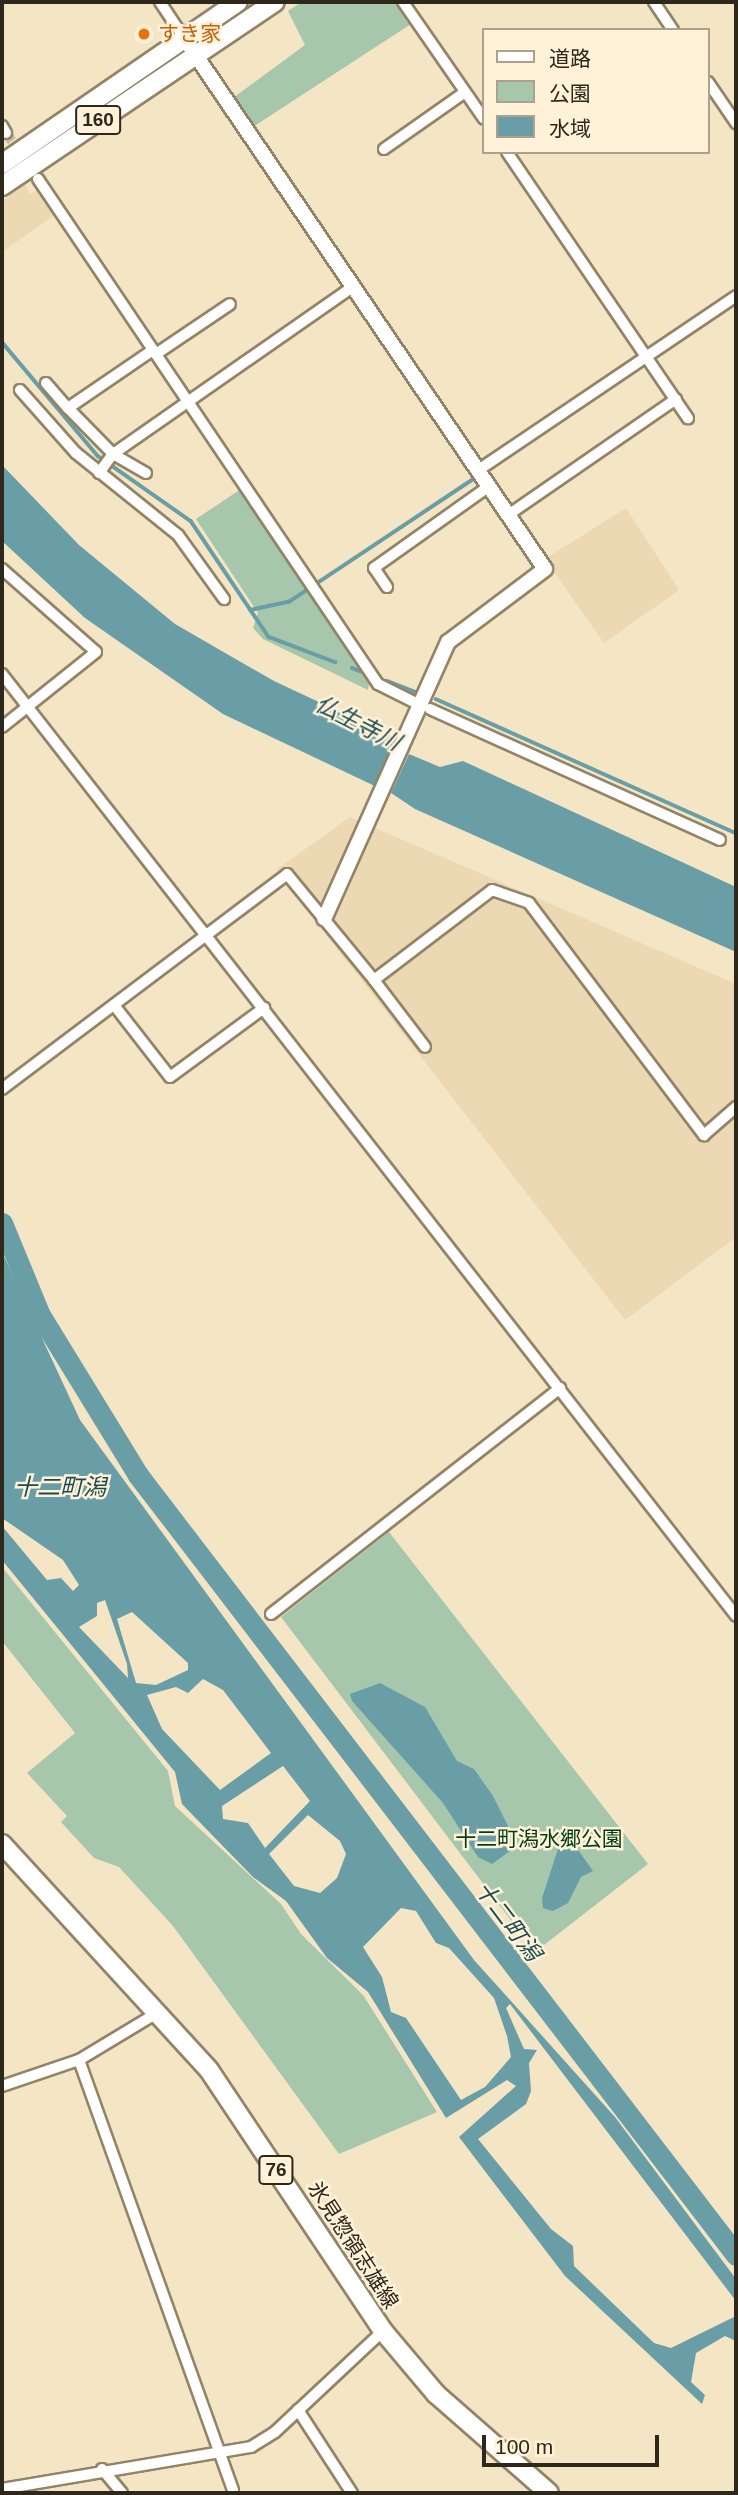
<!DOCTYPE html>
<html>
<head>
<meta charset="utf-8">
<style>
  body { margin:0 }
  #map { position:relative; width:738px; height:2495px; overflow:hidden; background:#f4e5c5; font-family:Helvetica,"Noto Sans JP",sans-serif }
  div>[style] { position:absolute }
  .built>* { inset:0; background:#ecd9b3 }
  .green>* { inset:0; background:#a6c7ab }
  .water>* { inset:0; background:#699ea7 }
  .stream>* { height:3.5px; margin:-1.75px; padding:0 1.75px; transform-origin:1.75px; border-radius:1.75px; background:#699ea7 }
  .river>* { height:21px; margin:-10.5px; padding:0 10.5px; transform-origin:10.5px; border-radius:10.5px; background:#699ea7 }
  .minor-tunnel>* { height:10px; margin-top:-5px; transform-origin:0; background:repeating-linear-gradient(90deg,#ccbfa3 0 10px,transparent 0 15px) }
  .roads { filter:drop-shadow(2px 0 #928467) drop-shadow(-2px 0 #928467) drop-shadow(0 2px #928467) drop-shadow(0 -2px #928467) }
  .minor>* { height:10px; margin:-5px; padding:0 5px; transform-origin:5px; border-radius:5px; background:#fff }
  .tertiary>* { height:14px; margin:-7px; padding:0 7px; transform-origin:7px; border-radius:7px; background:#fff }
  .primary>* { height:18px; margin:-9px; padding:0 9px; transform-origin:9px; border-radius:9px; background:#fff }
  .trunk>* { height:18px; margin:-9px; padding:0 9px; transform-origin:9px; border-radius:9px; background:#fff }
  .dots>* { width:19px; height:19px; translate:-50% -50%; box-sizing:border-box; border:4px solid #fff2d9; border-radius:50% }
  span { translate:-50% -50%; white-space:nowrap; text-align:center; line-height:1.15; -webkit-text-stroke:5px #fff2d9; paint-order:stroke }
  .shield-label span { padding:2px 5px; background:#fff2d9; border:2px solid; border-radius:5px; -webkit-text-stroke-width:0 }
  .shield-label { font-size:19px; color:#2d271c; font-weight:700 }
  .food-label { font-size:21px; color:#c56008 }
  .left { translate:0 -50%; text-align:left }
  .park-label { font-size:21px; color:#003d16 }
  .street-label { font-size:21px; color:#2d271c }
  .water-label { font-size:23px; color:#1a4b52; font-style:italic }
  .frame { position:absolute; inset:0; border:4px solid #2d271c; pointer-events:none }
  .legend { position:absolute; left:482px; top:28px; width:228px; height:126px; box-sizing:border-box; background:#fff2d9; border:2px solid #aba18d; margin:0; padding:9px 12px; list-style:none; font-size:21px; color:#2d271c }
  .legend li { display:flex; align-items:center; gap:14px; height:35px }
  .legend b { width:35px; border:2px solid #aba18d }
  .scale { position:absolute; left:482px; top:2435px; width:177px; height:32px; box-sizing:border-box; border:4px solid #2d271c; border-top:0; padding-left:9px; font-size:21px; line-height:24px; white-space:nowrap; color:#2d271c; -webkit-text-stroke:5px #fff2d9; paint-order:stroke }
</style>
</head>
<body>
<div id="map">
  <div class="built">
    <div style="clip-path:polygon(25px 185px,30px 194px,40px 189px,56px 214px,2px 252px,2px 201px)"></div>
    <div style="clip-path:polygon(626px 508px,679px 590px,604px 643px,545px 559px)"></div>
    <div style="clip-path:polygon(350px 817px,736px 984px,736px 1237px,625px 1320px,276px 870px)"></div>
  </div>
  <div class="green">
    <div style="clip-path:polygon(302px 2px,396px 2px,411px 24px,253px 127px,233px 98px,305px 45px,288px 11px)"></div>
    <div style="clip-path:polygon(241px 489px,370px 678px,368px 690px,263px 639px,253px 628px,258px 613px,196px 519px)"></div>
    <div style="clip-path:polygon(389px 1532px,648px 1864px,535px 1952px,281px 1617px)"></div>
    <div style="clip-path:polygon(2px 1567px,168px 1771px,175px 1806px,281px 1904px,301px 1934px,363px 1995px,437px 2112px,339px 2154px,173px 1926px,119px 1867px,94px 1858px,61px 1822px,67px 1816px,27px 1773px,75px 1733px,2px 1641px)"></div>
  </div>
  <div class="water">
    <div style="clip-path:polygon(2px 465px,79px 545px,175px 624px,274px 681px,400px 740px,379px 788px,223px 714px,85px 618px,2px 541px)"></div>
    <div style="clip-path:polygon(409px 754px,440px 767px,463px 761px,736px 887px,736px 952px,415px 809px,391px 793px)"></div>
    <div style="clip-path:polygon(evenodd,2px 1252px,80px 1420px,474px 1960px,615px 2117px,736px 2279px,736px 2301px,510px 2004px,506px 2008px,524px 2049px,537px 2050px,529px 2063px,531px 2091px,526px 2104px,478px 2139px,551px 2229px,573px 2246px,574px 2266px,654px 2343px,671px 2348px,736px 2316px,736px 2341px,725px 2336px,696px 2353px,691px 2382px,705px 2395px,702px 2404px,565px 2276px,459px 2137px,516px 2086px,507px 2080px,446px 2118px,368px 1992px,327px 1958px,286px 1901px,253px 1877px,182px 1804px,175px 1772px,2px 1560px,2px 1526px,47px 1580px,61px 1578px,73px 1591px,79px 1585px,63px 1560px,2px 1518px,2px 1252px,105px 1600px,127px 1664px,128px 1678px,79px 1627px,97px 1616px,97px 1603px,105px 1600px,2px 1252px,132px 1612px,188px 1663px,188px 1670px,156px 1685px,136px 1683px,117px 1619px,132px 1612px,2px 1252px,203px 1679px,223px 1690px,271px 1753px,220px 1790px,162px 1729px,147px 1695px,176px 1687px,188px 1693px,203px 1679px,2px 1252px,283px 1766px,310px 1801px,265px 1848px,248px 1823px,223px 1819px,222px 1806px,283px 1766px,2px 1252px,308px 1815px,340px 1841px,346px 1854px,337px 1878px,320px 1893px,294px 1886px,269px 1854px,308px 1815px,2px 1252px,401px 1908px,416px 1911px,436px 1943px,449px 1948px,494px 1998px,507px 2036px,511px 2057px,485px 2087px,461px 2100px,406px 2018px,391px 2012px,382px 1977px,363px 1947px,401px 1908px)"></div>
    <div style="clip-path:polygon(380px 1683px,425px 1707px,457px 1761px,474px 1769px,493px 1796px,511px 1832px,510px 1851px,492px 1864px,478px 1857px,443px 1803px,352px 1701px,350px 1694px)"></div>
    <div style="clip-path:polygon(559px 1846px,576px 1847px,593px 1871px,581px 1877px,568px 1903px,553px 1911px,543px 1908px,542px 1898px)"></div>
  </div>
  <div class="stream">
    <div style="left:2px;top:342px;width:149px;rotate:49.9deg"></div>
    <div style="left:98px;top:456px;width:113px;rotate:35deg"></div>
    <div style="left:191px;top:521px;width:140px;rotate:56.1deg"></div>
    <div style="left:269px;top:637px;width:71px;rotate:20.7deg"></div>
    <div style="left:612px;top:386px;width:149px;rotate:-33.8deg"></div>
    <div style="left:250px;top:610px;width:40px;rotate:-12deg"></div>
    <div style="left:289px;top:602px;width:227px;rotate:-33.7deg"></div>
    <div style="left:352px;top:668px;width:9px;rotate:21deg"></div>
    <div style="left:387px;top:681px;width:31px;rotate:21deg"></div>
    <div style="left:436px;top:699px;width:329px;rotate:24.1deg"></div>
  </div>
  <div class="river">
    <div style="left:2px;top:1223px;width:100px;rotate:67.6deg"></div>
    <div style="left:40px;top:1315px;width:188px;rotate:58.5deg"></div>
    <div style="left:138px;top:1475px;width:983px;rotate:52.52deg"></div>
  </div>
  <div class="minor-tunnel">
    <div style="left:6px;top:133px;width:29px;rotate:54deg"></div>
  </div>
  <div class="roads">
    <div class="minor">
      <div style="left:160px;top:2px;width:47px;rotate:56.3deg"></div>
      <div style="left:403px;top:2px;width:142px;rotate:55.3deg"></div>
      <div style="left:654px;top:2px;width:34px;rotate:56deg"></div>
      <div style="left:708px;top:82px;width:50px;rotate:55.7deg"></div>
      <div style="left:2px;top:126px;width:8px;rotate:60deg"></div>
      <div style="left:384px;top:149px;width:99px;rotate:-35.1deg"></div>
      <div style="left:507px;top:152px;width:322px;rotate:55.8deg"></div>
      <div style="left:38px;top:179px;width:609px;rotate:56.05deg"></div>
      <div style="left:378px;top:684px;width:42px;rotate:26.6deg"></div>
      <div style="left:156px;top:354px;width:89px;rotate:-34deg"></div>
      <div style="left:46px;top:383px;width:33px;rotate:49deg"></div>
      <div style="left:68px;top:408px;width:103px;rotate:-34.3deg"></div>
      <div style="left:20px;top:390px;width:84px;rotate:48.4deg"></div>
      <div style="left:76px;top:453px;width:131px;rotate:38.8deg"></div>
      <div style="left:178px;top:535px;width:79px;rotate:54.3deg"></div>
      <div style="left:68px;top:408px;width:64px;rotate:45.6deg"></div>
      <div style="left:113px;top:454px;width:294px;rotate:-34.9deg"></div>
      <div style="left:477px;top:471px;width:313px;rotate:-34deg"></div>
      <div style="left:99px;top:473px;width:24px;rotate:-54deg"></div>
      <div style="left:113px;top:454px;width:38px;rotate:30deg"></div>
      <div style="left:508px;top:515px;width:204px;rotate:-34.6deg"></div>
      <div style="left:2px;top:569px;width:125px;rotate:41.4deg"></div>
      <div style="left:96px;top:652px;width:120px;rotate:141.4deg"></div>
      <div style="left:387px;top:587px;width:23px;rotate:-124deg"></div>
      <div style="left:374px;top:568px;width:140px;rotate:-35.4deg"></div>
      <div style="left:2px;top:674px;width:1194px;rotate:52.07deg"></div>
      <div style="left:430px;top:709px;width:318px;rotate:24.3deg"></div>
      <div style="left:374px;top:980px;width:84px;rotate:52.7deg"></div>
      <div style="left:114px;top:1005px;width:91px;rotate:52.1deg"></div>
      <div style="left:170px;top:1077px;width:117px;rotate:-36.3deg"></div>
      <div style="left:2px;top:1089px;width:357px;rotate:-37deg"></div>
      <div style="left:287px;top:874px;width:137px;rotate:50.6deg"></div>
      <div style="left:374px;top:980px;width:148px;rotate:-37.3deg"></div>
      <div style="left:492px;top:890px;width:39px;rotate:19deg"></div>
      <div style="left:529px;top:903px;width:291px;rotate:53deg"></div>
      <div style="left:704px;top:1135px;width:43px;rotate:-41.2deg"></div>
      <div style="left:271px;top:1614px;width:367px;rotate:-38deg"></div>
      <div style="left:79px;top:2060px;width:457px;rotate:70.3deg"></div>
      <div style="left:2px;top:2086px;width:81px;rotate:-18.7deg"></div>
      <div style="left:79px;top:2060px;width:91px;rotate:-31.1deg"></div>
      <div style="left:298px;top:2410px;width:99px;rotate:57deg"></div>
      <div style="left:102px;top:2469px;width:31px;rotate:50deg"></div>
      <div style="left:2px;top:2489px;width:253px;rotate:-9.6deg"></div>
      <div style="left:251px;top:2447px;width:28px;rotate:-32deg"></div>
      <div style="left:275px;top:2432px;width:148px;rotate:-43.1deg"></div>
    </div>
    <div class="tertiary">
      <div style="left:186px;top:41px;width:638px;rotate:55.79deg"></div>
      <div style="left:545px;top:569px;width:121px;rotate:143deg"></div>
      <div style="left:448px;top:642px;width:303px;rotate:114.1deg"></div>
    </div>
    <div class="primary">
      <div style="left:2px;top:1844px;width:306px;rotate:47.5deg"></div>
      <div style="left:209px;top:2070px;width:314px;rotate:56.3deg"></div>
      <div style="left:383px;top:2331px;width:82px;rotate:49.9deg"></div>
      <div style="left:436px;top:2394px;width:150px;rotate:41.2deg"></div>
    </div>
    <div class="trunk">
      <div style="left:2px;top:164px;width:286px;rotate:-34.5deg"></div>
      <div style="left:2px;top:186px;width:329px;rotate:-34deg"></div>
    </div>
  </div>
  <div class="dots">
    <div style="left:144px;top:34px;background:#e8710a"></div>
  </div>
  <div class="shield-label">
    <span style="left:98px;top:120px">160</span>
    <span style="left:276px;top:2170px">76</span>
  </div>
  <div class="food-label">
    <span class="left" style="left:158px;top:34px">すき家</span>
  </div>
  <div class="park-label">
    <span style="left:539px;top:1839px">十二町潟水郷公園</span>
  </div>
  <div class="street-label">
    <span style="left:353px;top:2245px;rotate:57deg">氷見惣領志雄線</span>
  </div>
  <div class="water-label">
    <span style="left:358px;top:723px;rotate:27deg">仏生寺川</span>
    <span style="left:60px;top:1487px">十二町潟</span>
    <span style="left:508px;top:1921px;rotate:53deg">十二町潟</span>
  </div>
  <div class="frame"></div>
  <ul class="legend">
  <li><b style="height:9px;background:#fff"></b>道路</li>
  <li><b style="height:19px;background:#a6c7ab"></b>公園</li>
  <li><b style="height:19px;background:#699ea7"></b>水域</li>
  </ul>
  <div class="scale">100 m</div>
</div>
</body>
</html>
